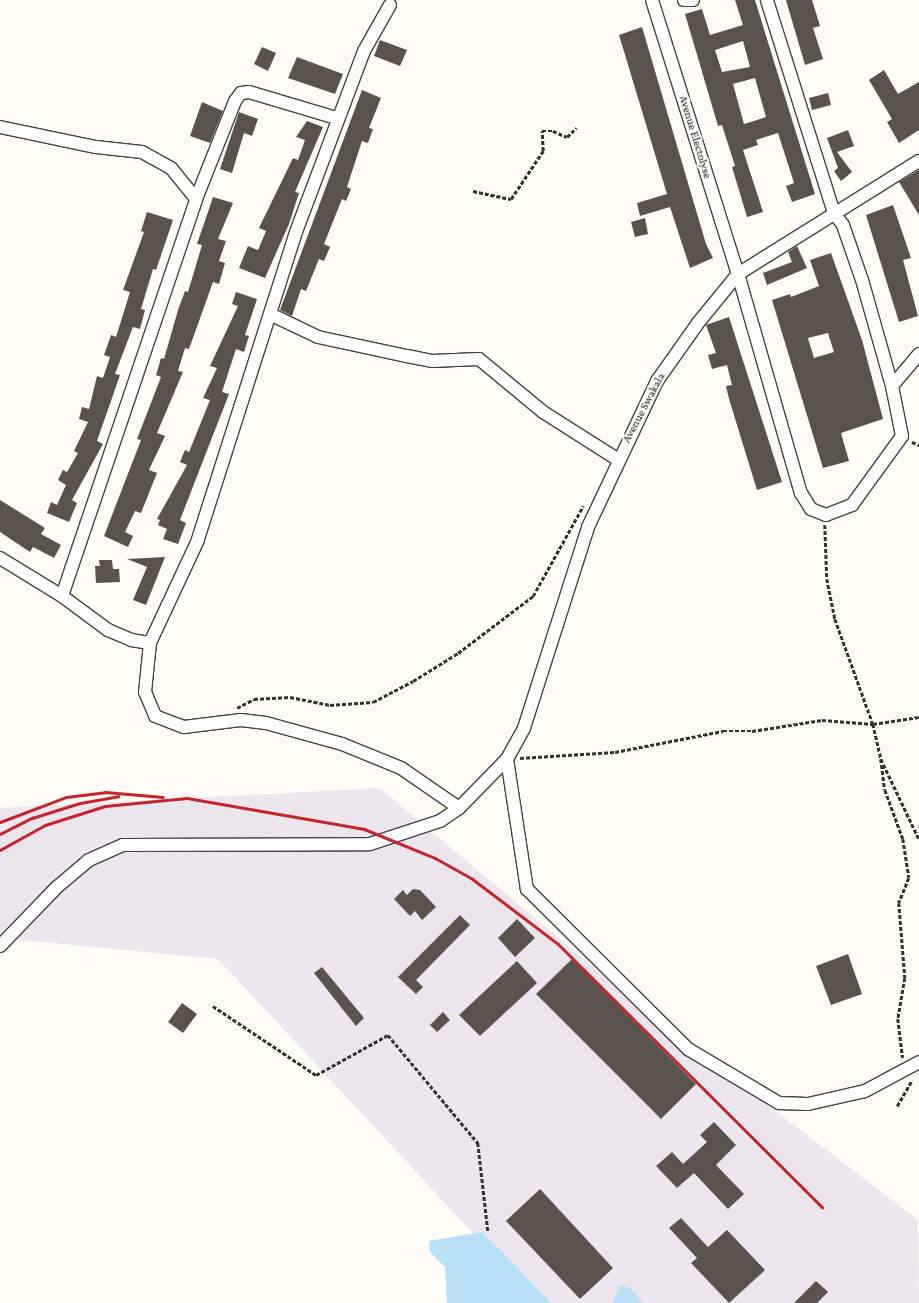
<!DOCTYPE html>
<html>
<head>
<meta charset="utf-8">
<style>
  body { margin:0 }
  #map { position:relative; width:919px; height:1303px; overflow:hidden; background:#fffdf5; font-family:"Crimson Pro",serif }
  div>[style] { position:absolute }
  .industrial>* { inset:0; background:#eee6ef }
  .water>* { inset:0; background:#b9e0f7 }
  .building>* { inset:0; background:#5a524d }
  .path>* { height:2.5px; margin-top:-1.25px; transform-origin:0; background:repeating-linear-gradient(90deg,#333 0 4px,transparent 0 6px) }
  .roads { filter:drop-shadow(1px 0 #444) drop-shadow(-1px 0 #444) drop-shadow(0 1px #444) drop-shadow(0 -1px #444) }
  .minor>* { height:12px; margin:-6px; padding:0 6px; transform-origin:6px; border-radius:6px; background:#fff }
  .rail>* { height:3px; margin:-1.5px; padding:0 1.5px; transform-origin:1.5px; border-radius:1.5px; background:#c4262e }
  span { translate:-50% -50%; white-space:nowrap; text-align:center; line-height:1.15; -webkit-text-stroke:4px #fff; paint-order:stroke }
  .street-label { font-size:12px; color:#111 }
</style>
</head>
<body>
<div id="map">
  <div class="industrial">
    <div style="clip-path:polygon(380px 788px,644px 1010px,918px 1220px,919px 1303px,538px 1303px,218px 959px,0 938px,0 808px)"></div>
  </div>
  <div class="water">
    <div style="clip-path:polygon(481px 1232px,503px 1253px,551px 1303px,447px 1303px,445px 1267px,430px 1252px,429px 1241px)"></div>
    <div style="clip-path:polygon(620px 1285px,630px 1288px,643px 1303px,613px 1303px)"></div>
  </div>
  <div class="building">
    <div style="clip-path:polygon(evenodd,735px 0,755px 0,815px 194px,792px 202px,786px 186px,794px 183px,778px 133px,756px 140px,758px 145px,743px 150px,763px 212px,747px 217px,732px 167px,735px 166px,722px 125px,718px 126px,685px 14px,702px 9px,710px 35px,743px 25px,735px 0,743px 41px,750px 67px,722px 72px,715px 50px,743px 41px,735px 0,755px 78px,766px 117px,744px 124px,733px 84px,755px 78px)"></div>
    <div style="clip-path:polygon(786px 0,812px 0,820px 26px,813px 28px,823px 59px,805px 65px)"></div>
    <div style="clip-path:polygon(642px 27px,706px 244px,713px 258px,690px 268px,670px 207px,640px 216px,637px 203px,667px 194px,619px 35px)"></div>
    <div style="clip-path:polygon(380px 40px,407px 50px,400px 66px,374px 56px)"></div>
    <div style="clip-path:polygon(262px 47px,276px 53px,268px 71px,254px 64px)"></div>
    <div style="clip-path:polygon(297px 57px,343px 74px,335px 94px,288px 78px)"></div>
    <div style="clip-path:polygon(884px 70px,898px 94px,919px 82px,919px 130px,899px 143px,887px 122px,892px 119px,869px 80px)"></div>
    <div style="clip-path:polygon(362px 90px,381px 98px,369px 128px,373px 129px,368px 143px,362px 141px,347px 187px,351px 189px,346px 201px,342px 199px,324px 244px,330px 247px,324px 261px,319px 259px,306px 291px,301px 289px,292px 316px,280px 310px)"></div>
    <div style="clip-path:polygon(828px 93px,831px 105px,812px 110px,809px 98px)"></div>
    <div style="clip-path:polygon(202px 102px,223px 111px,210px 143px,190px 136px)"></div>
    <div style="clip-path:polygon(239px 112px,258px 119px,252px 136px,244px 133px,232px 173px,220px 169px)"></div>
    <div style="clip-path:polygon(307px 121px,323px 127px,295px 192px,299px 193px,289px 224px,265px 278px,239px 268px,248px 246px,258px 250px,266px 231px,259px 228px,293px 158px,298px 160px,305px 140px,296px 137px)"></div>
    <div style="clip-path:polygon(848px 130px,854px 146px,837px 152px,852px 172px,841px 181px,834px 171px,838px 168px,827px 138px)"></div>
    <div style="clip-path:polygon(919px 170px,919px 215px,899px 182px)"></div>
    <div style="clip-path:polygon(213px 197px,233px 203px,218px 239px,226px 241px,219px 261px,225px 263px,219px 284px,213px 282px,189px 349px,185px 348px,178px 371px,183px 372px,157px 433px,165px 436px,149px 470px,157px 473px,141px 513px,135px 511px,125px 532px,133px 536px,128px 547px,104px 536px,141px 440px,137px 439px,161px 377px,156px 375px,161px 358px,164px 359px,178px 310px,185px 291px,188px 292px,202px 245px,197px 244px)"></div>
    <div style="clip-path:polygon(893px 205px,911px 258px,903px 260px,918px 316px,899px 322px,866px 215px)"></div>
    <div style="clip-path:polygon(147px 212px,173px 220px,156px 270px,153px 269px,141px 309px,145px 310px,140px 329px,133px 327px,115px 374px,120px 375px,97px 441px,103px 444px,72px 500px,77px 503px,69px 522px,47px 513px,51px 502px,57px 505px,66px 485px,58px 480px,63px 470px,67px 472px,78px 453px,74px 451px,88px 422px,79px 419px,82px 407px,89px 409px,97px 376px,103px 378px,110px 357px,104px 355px,111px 335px,116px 337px,130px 292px,123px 290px,144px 232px,141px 231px)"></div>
    <div style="clip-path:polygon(645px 218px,648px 234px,635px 237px,631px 222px)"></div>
    <div style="clip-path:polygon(797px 246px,807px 268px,767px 285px,763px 273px,792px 262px,788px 252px)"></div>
    <div style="clip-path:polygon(evenodd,831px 253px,862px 340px,883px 419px,841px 433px,849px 461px,823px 468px,772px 300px,790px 294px,791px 297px,819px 286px,810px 260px,831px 253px,828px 333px,834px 352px,814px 358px,808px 338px,828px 333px)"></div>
    <div style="clip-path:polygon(236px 292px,257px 299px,245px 335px,249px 336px,244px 352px,236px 349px,222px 392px,229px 394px,180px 520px,186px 523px,178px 544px,163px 539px,167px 529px,158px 525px,160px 520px,157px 519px,187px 465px,180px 462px,185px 450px,189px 452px,210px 400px,203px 398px,217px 368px,210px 366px,238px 306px,232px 304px)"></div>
    <div style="clip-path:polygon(729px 317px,782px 482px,757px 490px,729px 399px,726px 386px,732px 385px,727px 365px,712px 369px,708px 355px,716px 353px,706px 325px)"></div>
    <div style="clip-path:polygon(0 500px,45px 528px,41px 534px,61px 545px,54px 558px,33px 547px,30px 552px,0 532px)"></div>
    <div style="clip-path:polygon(165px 557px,146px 605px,133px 600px,147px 567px,127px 559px)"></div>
    <div style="clip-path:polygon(99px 560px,112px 560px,113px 569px,119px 569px,120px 582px,96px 583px,95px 566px,100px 566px)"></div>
    <div style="clip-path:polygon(413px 889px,420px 890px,436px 907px,422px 920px,415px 911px,410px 916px,394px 899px,403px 890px,407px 895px)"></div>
    <div style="clip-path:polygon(460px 915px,470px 925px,416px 980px,423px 987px,416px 994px,398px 977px)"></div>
    <div style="clip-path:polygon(517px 919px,535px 938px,515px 957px,498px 938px)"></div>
    <div style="clip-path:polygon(848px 954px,862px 994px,831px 1005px,816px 966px)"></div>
    <div style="clip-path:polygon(572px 959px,696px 1084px,661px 1119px,536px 994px)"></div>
    <div style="clip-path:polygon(517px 961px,537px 983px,480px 1036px,459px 1015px)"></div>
    <div style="clip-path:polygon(322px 967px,364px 1018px,356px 1026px,314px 973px)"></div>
    <div style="clip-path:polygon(182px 1003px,197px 1014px,183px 1033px,168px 1022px)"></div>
    <div style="clip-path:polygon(443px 1012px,450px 1020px,437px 1032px,430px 1025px)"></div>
    <div style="clip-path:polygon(714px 1122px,736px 1145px,716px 1165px,744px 1194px,728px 1209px,694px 1173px,677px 1188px,656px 1166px,672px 1152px,683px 1164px,707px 1142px,700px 1135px)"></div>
    <div style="clip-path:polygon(540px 1189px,613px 1268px,580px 1299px,506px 1221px)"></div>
    <div style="clip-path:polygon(681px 1218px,708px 1247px,727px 1230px,765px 1270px,729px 1303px,691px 1263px,697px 1258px,669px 1228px)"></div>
    <div style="clip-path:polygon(816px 1281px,828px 1292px,817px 1303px,794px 1303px)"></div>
  </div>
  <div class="path">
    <div style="left:473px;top:191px;width:39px;rotate:12deg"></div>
    <div style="left:511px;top:199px;width:58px;rotate:-56.3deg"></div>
    <div style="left:543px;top:151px;width:20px;rotate:-93deg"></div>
    <div style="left:542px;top:131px;width:11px"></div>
    <div style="left:553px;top:131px;width:15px;rotate:23deg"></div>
    <div style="left:567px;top:137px;width:13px;rotate:-45deg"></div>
    <div style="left:912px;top:442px;width:8px;rotate:23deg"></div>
    <div style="left:825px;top:525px;width:54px;rotate:87.9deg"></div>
    <div style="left:827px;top:579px;width:41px;rotate:78.7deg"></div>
    <div style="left:835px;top:619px;width:112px;rotate:70.1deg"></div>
    <div style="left:873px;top:724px;width:36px;rotate:77deg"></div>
    <div style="left:881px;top:759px;width:89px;rotate:64.6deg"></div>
    <div style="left:237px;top:708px;width:19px;rotate:-28deg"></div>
    <div style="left:254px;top:699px;width:36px;rotate:-3deg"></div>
    <div style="left:290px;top:697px;width:41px;rotate:11.3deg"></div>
    <div style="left:330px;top:705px;width:43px;rotate:-4deg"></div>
    <div style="left:373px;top:702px;width:45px;rotate:-27.7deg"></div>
    <div style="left:413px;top:681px;width:53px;rotate:-31.9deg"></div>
    <div style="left:458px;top:653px;width:94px;rotate:-37.2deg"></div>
    <div style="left:533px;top:596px;width:103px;rotate:-60.9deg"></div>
    <div style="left:520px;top:758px;width:95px;rotate:-3.6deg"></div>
    <div style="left:615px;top:752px;width:110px;rotate:-11deg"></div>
    <div style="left:723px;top:731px;width:29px"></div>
    <div style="left:752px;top:731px;width:71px;rotate:-8.9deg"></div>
    <div style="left:822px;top:720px;width:51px;rotate:4.5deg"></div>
    <div style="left:873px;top:724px;width:47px;rotate:-8.7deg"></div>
    <div style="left:881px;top:759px;width:31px;rotate:83deg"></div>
    <div style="left:885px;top:790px;width:52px;rotate:69.8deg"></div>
    <div style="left:903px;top:839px;width:39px;rotate:81deg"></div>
    <div style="left:909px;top:878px;width:27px;rotate:112deg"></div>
    <div style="left:899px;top:903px;width:75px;rotate:85.4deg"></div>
    <div style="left:905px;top:978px;width:42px;rotate:99.7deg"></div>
    <div style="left:898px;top:1019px;width:39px;rotate:83deg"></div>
    <div style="left:213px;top:1006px;width:124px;rotate:33.8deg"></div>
    <div style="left:316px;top:1075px;width:82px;rotate:-29.1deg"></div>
    <div style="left:388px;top:1035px;width:141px;rotate:50.2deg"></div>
    <div style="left:478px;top:1143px;width:89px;rotate:83.5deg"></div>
    <div style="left:897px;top:1106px;width:30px;rotate:-60deg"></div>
  </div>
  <div class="roads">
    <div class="minor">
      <div style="left:652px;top:0;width:287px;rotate:72.6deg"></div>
      <div style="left:738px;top:274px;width:228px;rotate:74deg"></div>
      <div style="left:801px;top:493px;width:19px;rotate:58deg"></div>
      <div style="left:811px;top:509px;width:16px;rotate:22deg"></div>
      <div style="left:826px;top:515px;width:28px;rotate:-21deg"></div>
      <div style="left:852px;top:505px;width:85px;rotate:-54.1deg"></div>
      <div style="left:902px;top:436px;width:51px;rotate:-101.3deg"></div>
      <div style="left:892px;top:386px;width:110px;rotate:-105.8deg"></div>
      <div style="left:862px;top:280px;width:58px;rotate:-109.1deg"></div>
      <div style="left:843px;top:225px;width:15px;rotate:-127deg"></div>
      <div style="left:834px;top:213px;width:223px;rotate:-107.5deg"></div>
      <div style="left:684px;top:0;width:9px"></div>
      <div style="left:390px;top:5px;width:53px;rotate:119.5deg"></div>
      <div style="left:364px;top:51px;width:193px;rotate:110.6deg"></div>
      <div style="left:296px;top:232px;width:323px;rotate:107.7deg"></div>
      <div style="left:198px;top:540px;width:114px;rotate:115deg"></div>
      <div style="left:150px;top:643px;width:49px;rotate:95.8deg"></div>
      <div style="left:145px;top:692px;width:26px;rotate:67deg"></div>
      <div style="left:155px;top:716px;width:31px;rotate:21deg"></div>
      <div style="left:184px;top:727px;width:57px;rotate:-7deg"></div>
      <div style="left:241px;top:720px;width:25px;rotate:7deg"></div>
      <div style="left:266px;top:723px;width:79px;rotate:15.4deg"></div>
      <div style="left:342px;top:744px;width:64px;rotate:22.1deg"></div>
      <div style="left:401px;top:768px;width:70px;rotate:34.6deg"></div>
      <div style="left:0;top:127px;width:98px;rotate:11.8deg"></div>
      <div style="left:96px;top:147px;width:46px;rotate:6.2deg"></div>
      <div style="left:142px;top:152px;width:33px;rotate:29deg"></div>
      <div style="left:171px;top:168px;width:40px;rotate:51deg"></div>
      <div style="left:270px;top:314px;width:53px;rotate:25.6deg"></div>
      <div style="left:318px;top:337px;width:91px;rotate:12.1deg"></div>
      <div style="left:407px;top:356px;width:25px;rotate:11deg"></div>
      <div style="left:432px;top:361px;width:47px;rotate:-2.4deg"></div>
      <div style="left:479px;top:359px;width:83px;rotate:39.6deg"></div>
      <div style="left:543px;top:412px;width:88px;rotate:32.4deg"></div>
      <div style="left:892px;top:386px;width:42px;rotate:-49.8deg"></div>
      <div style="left:0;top:558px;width:73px;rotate:31.5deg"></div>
      <div style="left:62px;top:596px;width:57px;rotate:36.5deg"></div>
      <div style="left:108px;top:630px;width:25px;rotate:23deg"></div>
      <div style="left:131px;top:640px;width:19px;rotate:9deg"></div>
      <div style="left:62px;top:596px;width:419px;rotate:-71.3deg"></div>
      <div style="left:196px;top:199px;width:105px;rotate:-68.3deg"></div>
      <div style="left:235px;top:101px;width:10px;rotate:-53deg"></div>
      <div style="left:241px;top:93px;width:8px;rotate:-7deg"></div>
      <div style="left:249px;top:92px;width:92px;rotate:16.5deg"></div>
      <div style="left:507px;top:759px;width:132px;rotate:81.3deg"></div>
      <div style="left:527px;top:889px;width:227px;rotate:44.8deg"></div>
      <div style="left:688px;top:1049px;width:106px;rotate:30.7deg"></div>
      <div style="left:779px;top:1103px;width:29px;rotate:2deg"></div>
      <div style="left:808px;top:1104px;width:58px;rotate:-12.8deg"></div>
      <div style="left:865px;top:1091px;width:61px;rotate:-28.2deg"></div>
      <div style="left:0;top:946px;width:82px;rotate:-46deg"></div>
      <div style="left:57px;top:887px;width:42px;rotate:-40.2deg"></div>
      <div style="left:89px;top:860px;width:37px;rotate:-24deg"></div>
      <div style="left:123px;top:845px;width:247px;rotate:-0.2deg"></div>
      <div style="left:370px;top:844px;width:74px;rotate:-18.2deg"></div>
      <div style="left:440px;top:821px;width:23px;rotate:-34deg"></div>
      <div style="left:459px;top:808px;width:69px;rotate:-45.6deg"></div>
      <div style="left:507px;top:759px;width:35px;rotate:-61deg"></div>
      <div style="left:524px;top:728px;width:211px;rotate:-72.3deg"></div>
      <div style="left:588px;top:527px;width:161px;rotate:-64.7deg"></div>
      <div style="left:657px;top:381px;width:71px;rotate:-54.7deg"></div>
      <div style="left:698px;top:323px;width:63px;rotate:-50.8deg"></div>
      <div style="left:738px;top:274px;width:213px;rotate:-32deg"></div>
    </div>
  </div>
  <div class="rail">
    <div style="left:0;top:822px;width:71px;rotate:-20.7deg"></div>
    <div style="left:66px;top:797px;width:39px;rotate:-7deg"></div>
    <div style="left:105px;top:792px;width:58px;rotate:4.9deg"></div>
    <div style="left:0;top:834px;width:36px;rotate:-27deg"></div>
    <div style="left:32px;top:818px;width:50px;rotate:-17.4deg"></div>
    <div style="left:80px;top:803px;width:39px;rotate:-10deg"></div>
    <div style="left:0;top:850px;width:51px;rotate:-29.1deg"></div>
    <div style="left:45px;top:825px;width:63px;rotate:-17.6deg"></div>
    <div style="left:105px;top:806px;width:82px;rotate:-5.6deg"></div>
    <div style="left:187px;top:798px;width:180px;rotate:9.9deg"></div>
    <div style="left:364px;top:829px;width:77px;rotate:22.2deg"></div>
    <div style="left:435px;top:858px;width:41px;rotate:29.1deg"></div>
    <div style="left:471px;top:878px;width:109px;rotate:37.2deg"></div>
    <div style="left:558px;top:944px;width:373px;rotate:44.9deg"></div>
  </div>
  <div class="street-label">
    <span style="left:695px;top:137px;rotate:73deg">Avenue Electolyse</span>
    <span style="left:644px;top:408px;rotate:-62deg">Avenue Swakala</span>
  </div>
</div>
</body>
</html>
